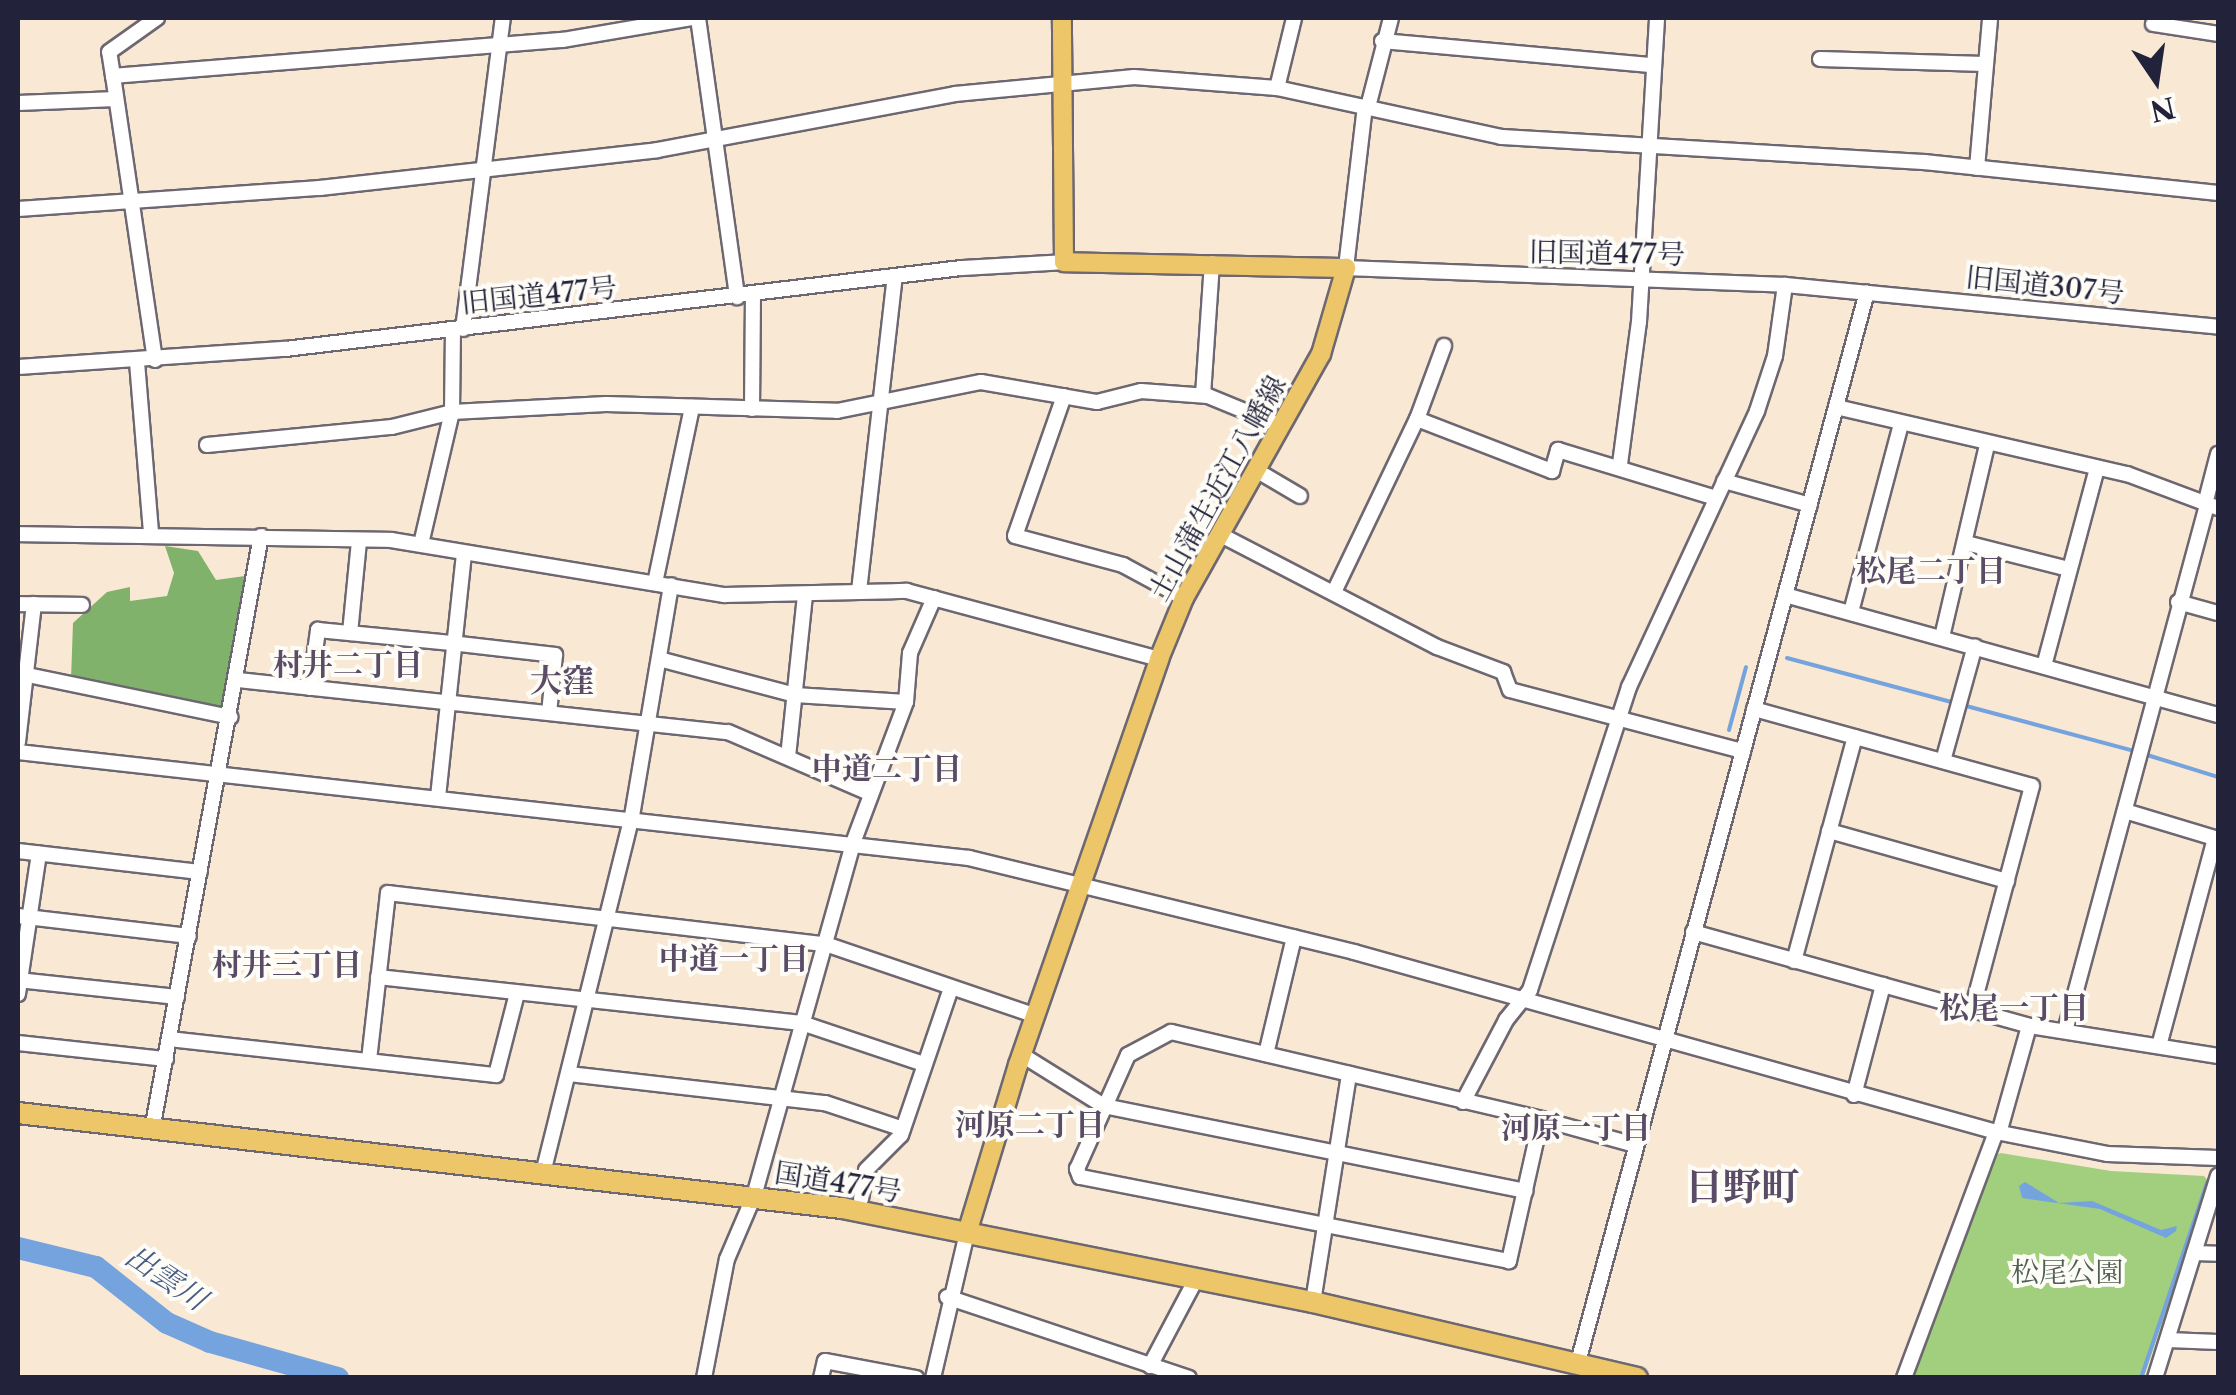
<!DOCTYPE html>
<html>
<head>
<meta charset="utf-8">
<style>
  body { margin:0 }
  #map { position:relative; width:2236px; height:1395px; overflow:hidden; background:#f8e8d4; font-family:"Libre Caslon Text","Noto Serif JP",serif }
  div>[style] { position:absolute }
  .green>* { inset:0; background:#a2cf7d }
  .forest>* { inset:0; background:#81b26c }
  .water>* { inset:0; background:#75a3de }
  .stream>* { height:4px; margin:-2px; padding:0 2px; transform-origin:2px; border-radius:2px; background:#75a3de }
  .river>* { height:22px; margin:-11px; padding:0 11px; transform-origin:11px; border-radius:11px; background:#75a3de }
  .roads { filter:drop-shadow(2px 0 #6d6771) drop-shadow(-2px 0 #6d6771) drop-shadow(0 2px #6d6771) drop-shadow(0 -2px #6d6771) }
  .minor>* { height:14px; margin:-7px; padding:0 7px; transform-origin:7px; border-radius:7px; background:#fff }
  .major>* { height:18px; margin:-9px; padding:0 9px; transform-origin:9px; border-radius:9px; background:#ecc669 }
  .highway>* { height:20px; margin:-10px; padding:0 10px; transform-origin:10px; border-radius:10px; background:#ecc669 }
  span { translate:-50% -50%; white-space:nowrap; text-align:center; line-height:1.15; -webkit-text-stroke:8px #fdfcf7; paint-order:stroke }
  .street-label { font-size:28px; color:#22223b }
  .park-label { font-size:28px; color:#4f5f52 }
  .neighbourhood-label { font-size:30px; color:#5a4c66; font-weight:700 }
  .water-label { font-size:30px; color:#475c84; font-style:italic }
  .quarter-label { font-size:32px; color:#5a4c66; font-weight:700 }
  .district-label { font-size:38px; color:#5a4c66; font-weight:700 }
  .frame { position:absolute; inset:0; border:20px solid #22223b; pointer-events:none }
  .north { position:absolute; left:2106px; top:30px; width:100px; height:100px; -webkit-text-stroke:8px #fdfcf7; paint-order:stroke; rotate:167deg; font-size:28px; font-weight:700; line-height:40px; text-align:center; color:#22223b }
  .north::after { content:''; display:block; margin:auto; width:35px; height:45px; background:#22223b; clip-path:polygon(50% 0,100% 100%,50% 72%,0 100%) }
</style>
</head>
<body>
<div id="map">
  <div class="green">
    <div style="clip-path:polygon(2001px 1153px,2111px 1171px,2204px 1176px,2209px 1182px,2144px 1377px,1911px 1378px,1993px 1156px)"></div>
  </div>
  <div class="forest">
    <div style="clip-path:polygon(165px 546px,198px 551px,216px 580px,245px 576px,224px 709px,71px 679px,73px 623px,107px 592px,130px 587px,130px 601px,167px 596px,174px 573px)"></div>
  </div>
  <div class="water">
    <div style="clip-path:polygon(2025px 1182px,2059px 1203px,2092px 1201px,2161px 1230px,2177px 1226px,2176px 1231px,2166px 1238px,2100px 1209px,2022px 1198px,2019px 1186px)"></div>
  </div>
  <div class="stream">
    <div style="left:18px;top:18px;width:65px"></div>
    <div style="left:1787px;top:658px;width:360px;rotate:15deg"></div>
    <div style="left:1729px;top:730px;width:65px;rotate:-74.9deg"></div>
    <div style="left:2144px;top:754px;width:77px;rotate:17.3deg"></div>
    <div style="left:2141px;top:1378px;width:206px;rotate:-71.3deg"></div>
  </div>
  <div class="river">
    <div style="left:18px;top:1248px;width:80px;rotate:13.7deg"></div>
    <div style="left:96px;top:1267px;width:90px;rotate:38.3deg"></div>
    <div style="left:167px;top:1323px;width:47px;rotate:23.8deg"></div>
    <div style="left:210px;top:1342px;width:133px;rotate:15.7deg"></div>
  </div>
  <div class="roads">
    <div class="minor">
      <div style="left:698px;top:18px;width:282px;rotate:82deg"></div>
      <div style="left:2153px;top:24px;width:66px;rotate:8.7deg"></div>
      <div style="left:1382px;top:41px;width:269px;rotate:5.1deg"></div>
      <div style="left:1820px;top:59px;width:165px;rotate:1.7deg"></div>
      <div style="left:113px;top:76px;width:24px;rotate:-99deg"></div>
      <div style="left:109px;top:52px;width:59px;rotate:-35.3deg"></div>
      <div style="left:1277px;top:88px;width:72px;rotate:-76.3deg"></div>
      <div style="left:18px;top:103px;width:98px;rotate:-2.3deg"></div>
      <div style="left:1365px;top:106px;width:163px;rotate:96.7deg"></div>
      <div style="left:1346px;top:268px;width:439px;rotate:2.2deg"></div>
      <div style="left:1785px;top:285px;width:435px;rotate:5.5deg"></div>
      <div style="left:1368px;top:107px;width:92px;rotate:-75.5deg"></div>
      <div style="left:1977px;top:168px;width:151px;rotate:-85deg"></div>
      <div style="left:18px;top:209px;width:303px;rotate:-4deg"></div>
      <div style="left:320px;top:188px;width:339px;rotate:-6.4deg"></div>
      <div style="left:657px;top:150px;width:303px;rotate:-10.6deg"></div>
      <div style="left:955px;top:94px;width:180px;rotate:-5.4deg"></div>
      <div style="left:1134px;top:77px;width:143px;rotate:4.4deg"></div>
      <div style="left:1277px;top:88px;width:229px;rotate:12.3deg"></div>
      <div style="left:1501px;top:137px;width:424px;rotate:3.4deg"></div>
      <div style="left:1924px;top:162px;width:296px;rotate:6deg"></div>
      <div style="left:463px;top:329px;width:314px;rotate:-82.7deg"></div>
      <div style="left:155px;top:360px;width:287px;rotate:-98.4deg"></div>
      <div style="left:113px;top:76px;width:451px;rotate:-4.6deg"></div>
      <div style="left:563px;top:40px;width:131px;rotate:-9.7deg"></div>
      <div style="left:137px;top:362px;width:172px;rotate:85.3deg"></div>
      <div style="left:18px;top:367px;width:268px;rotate:-3.9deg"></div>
      <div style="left:285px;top:349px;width:681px;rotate:-6.83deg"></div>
      <div style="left:961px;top:268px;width:103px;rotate:-3.3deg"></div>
      <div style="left:1203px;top:395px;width:132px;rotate:-86.1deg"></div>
      <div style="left:1064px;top:396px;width:148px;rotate:109.3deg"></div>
      <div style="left:1015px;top:536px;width:112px;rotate:15deg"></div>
      <div style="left:1123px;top:565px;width:69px;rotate:28.4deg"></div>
      <div style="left:1836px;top:407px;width:299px;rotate:13deg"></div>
      <div style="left:2127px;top:474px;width:97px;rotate:20.5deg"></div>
      <div style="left:752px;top:409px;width:114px;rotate:-89.5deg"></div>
      <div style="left:1417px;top:419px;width:78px;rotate:-69.7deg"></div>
      <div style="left:207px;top:445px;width:186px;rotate:-5.6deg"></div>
      <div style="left:392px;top:427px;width:62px;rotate:-14deg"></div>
      <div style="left:452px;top:412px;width:154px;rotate:-3deg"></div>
      <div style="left:606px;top:404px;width:231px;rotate:1.7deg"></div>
      <div style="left:837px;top:411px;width:147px;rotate:-11.4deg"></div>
      <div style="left:981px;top:382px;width:118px;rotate:9.8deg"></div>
      <div style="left:1097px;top:402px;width:45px;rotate:-14deg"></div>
      <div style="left:1141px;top:391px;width:67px;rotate:4.3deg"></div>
      <div style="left:1208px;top:396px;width:79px;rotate:22.3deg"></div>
      <div style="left:1620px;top:464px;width:143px;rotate:-82.4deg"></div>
      <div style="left:1639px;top:322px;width:305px;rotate:-86.6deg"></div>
      <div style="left:1256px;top:470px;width:51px;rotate:30.6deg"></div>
      <div style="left:1724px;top:481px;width:89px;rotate:15.6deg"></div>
      <div style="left:2205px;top:504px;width:52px;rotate:-75.4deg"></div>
      <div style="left:18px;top:534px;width:373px;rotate:0.9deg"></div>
      <div style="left:391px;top:540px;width:338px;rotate:9.4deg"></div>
      <div style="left:724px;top:595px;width:183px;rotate:-1.3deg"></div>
      <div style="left:907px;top:591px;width:261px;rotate:15.1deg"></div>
      <div style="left:1219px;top:534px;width:246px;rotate:27.4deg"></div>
      <div style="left:1437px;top:647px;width:71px;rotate:20.7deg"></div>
      <div style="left:1503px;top:672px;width:19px;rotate:69deg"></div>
      <div style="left:1510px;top:690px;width:241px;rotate:14.7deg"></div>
      <div style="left:1966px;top:543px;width:106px;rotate:14.2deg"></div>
      <div style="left:421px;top:544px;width:136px;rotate:-76.8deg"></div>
      <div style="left:452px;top:412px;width:82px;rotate:-89.3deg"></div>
      <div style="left:655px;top:583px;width:180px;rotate:-78.1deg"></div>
      <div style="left:1335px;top:590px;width:190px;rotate:-64.4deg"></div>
      <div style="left:1417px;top:419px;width:145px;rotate:21.1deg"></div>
      <div style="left:1552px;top:471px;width:22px;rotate:-74deg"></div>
      <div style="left:1558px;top:450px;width:165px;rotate:16.9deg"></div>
      <div style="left:859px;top:591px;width:316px;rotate:-83.5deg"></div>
      <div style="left:1785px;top:595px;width:449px;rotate:15.5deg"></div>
      <div style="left:2178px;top:602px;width:41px;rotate:15.4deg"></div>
      <div style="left:18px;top:604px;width:64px;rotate:0.9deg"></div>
      <div style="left:1851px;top:612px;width:195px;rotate:-75.1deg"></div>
      <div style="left:350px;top:633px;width:91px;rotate:-84.4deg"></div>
      <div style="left:1942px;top:637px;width:197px;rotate:-76.8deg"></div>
      <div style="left:659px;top:659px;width:141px;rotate:14.8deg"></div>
      <div style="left:795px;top:695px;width:111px;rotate:3.6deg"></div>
      <div style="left:2044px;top:666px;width:205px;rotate:-75deg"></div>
      <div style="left:18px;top:673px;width:217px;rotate:11.7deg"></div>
      <div style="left:238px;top:680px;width:493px;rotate:6.1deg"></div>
      <div style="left:728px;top:732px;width:154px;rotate:23.4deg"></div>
      <div style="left:310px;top:688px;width:59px;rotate:-82.1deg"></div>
      <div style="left:318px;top:630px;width:134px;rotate:5.6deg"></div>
      <div style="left:451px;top:643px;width:105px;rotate:6.6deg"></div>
      <div style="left:555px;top:655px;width:58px;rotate:95.9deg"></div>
      <div style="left:1754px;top:709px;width:288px;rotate:15.5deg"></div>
      <div style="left:2032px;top:786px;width:232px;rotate:105deg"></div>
      <div style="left:18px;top:742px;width:139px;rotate:-83.4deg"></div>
      <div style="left:18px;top:752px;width:957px;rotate:6.36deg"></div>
      <div style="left:969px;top:858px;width:396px;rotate:13.7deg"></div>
      <div style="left:1354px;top:952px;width:667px;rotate:15.66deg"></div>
      <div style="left:1996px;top:1132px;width:113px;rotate:11.2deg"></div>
      <div style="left:2107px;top:1154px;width:111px;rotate:2.1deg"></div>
      <div style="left:788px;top:757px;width:163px;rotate:-84deg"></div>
      <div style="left:1943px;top:761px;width:119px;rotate:-74.5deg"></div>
      <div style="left:438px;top:797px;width:245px;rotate:-83.9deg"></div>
      <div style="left:2125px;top:811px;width:97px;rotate:16.8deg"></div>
      <div style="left:1829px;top:831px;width:185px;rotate:15.7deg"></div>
      <div style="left:18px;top:851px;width:183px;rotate:6.6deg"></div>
      <div style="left:18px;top:916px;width:172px;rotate:6.7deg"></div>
      <div style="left:1693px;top:932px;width:349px;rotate:15.6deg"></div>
      <div style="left:2029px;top:1026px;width:191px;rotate:9deg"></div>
      <div style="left:1794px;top:961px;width:232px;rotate:-74.8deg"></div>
      <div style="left:378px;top:977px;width:426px;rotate:6.2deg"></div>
      <div style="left:802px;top:1023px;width:129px;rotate:18.6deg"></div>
      <div style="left:18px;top:980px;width:160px;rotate:6.1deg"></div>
      <div style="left:18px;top:994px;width:142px;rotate:-81.5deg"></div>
      <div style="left:2065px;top:1031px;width:545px;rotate:-74.89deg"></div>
      <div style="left:169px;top:1039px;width:329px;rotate:6.3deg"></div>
      <div style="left:496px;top:1075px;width:85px;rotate:-75.6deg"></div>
      <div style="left:18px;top:1043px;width:149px;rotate:6.2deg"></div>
      <div style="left:2159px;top:1046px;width:215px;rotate:-74.9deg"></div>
      <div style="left:1266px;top:1054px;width:120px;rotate:-76.5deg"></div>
      <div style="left:1022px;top:1055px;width:97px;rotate:31.9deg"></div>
      <div style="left:1104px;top:1106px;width:430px;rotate:11.4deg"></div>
      <div style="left:369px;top:1060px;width:168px;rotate:-83.5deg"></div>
      <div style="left:388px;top:893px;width:440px;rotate:6.7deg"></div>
      <div style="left:825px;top:944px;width:223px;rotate:18.8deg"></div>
      <div style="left:569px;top:1074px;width:258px;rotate:6.5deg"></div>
      <div style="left:825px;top:1103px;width:82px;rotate:18.4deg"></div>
      <div style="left:1854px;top:1095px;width:114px;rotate:-75.2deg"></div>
      <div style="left:1463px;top:1102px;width:93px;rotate:-62.3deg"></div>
      <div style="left:1506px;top:1020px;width:38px;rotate:-51deg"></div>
      <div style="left:1530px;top:990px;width:319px;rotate:-71.9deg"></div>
      <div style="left:1629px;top:687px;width:304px;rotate:-65.1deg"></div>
      <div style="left:1757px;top:411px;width:58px;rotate:-71.9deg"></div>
      <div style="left:1775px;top:356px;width:72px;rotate:-82deg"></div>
      <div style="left:1541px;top:1119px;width:146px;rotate:102.7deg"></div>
      <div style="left:1509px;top:1261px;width:437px;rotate:-168.9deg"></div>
      <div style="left:1080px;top:1177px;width:9px;rotate:-111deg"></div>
      <div style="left:1077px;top:1169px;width:125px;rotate:-65.9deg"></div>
      <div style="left:1128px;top:1055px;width:49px;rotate:-28.1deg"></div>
      <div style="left:1171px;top:1032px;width:380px;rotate:13.2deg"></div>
      <div style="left:1541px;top:1119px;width:98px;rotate:15.5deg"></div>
      <div style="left:152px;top:1130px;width:604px;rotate:-79.6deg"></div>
      <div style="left:1999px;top:1133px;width:111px;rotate:-74.3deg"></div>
      <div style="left:543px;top:1173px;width:368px;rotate:-76deg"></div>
      <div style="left:632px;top:816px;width:234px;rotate:-80.4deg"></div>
      <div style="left:861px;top:1199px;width:29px;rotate:-80deg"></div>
      <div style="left:866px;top:1170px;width:49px;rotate:-45deg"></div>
      <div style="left:901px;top:1135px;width:155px;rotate:-71.2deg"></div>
      <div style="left:2194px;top:1253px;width:24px;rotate:2deg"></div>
      <div style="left:947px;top:1297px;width:255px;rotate:18.5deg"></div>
      <div style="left:1313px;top:1302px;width:231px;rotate:-81deg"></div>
      <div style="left:2168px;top:1340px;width:50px;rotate:2.3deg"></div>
      <div style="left:1150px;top:1366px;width:98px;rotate:-62.1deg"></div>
      <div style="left:1577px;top:1366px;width:1112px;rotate:-74.89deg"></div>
      <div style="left:704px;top:1378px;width:121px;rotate:-79.1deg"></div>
      <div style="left:727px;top:1259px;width:69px;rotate:-66.8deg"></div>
      <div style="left:754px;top:1196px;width:367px;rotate:-74.3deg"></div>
      <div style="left:853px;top:843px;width:151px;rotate:-69.4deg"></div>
      <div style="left:906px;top:702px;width:49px;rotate:-85.3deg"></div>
      <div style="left:910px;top:653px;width:60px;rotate:-66.4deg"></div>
      <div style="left:821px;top:1378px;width:17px;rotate:-77deg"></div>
      <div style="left:825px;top:1361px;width:93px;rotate:10.6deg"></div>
      <div style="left:933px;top:1378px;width:149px;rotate:-76.8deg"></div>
      <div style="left:1904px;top:1378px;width:263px;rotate:-69.5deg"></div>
      <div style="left:2155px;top:1378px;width:212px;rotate:-72.7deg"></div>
    </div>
    <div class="major">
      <div style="left:967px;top:1233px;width:176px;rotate:-73.1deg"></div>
      <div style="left:1018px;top:1065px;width:430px;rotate:-70.8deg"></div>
      <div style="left:1159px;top:659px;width:66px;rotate:-67.7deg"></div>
      <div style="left:1184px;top:598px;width:280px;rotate:-60.7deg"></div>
      <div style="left:1321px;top:354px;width:90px;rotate:-73.8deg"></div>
      <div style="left:1346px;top:268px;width:282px;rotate:-178.8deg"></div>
      <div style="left:1064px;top:262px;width:244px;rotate:-90.5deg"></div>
    </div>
    <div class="highway">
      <div style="left:18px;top:1113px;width:829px;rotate:6.58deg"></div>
      <div style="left:842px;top:1208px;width:480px;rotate:11.3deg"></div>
      <div style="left:1313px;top:1302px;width:333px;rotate:13.2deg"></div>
    </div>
  </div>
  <div class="street-label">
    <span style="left:1607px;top:253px;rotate:1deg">旧国道477号</span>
    <span style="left:2045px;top:285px;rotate:6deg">旧国道307号</span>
    <span style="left:539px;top:295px;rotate:-6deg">旧国道477号</span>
    <span style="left:1217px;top:488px;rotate:-61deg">土山蒲生近江八幡線</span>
    <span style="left:838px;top:1182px;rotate:9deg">国道477号</span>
  </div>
  <div class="park-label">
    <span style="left:2067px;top:1272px">松尾公園</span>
  </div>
  <div class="neighbourhood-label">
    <span style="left:1931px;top:571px">松尾二丁目</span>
    <span style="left:348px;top:665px">村井二丁目</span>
    <span style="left:887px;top:769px">中道二丁目</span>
    <span style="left:734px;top:959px">中道一丁目</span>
    <span style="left:287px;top:965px">村井三丁目</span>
    <span style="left:2014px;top:1008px">松尾一丁目</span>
    <span style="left:1030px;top:1125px">河原二丁目</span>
    <span style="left:1576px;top:1128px">河原一丁目</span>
  </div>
  <div class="water-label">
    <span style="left:166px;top:1278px;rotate:34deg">出雲川</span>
  </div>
  <div class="quarter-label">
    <span style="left:562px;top:681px">大窪</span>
  </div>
  <div class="district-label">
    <span style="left:1742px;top:1187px">日野町</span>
  </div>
  <div class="frame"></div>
  <div class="north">N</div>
</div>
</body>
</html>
